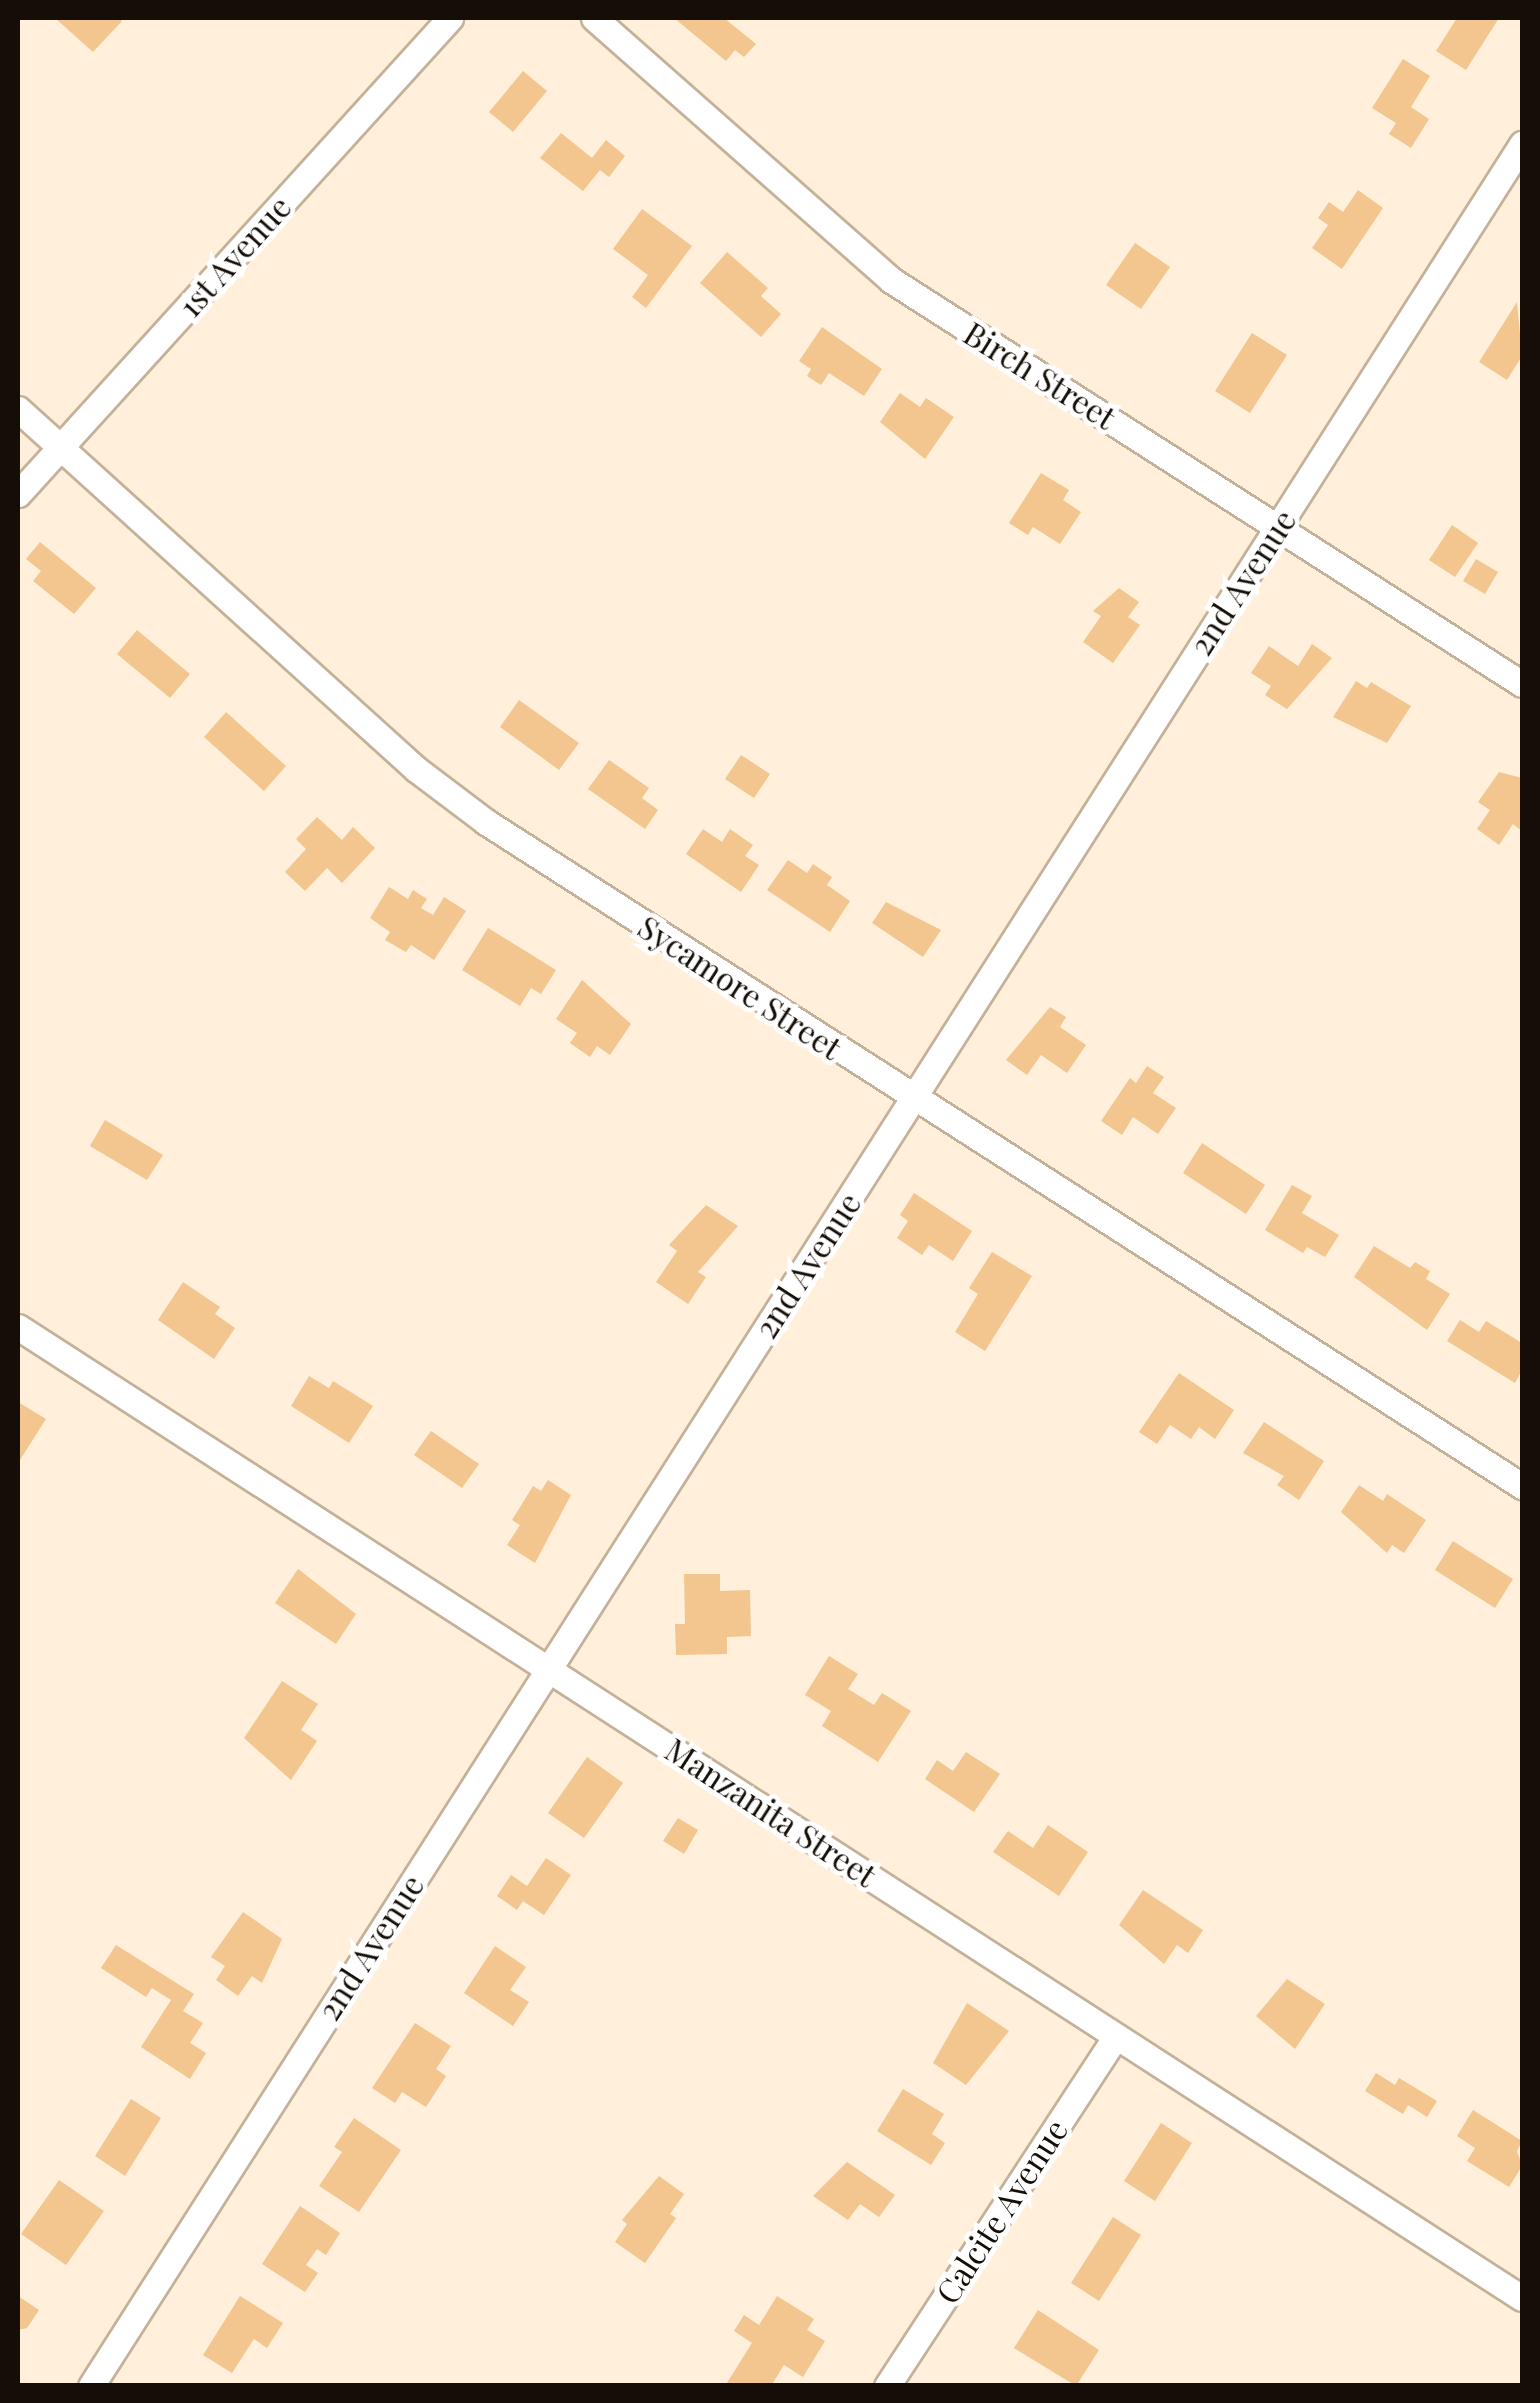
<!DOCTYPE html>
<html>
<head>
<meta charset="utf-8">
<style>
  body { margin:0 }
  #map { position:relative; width:1540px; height:2403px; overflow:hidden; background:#ffefdb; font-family:"Playfair Display",serif }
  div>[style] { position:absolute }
  .building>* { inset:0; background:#f2c68e }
  .roads { filter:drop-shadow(2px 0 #c4b199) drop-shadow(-2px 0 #c4b199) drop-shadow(0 2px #c4b199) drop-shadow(0 -2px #c4b199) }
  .minor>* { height:25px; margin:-12.5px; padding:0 12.5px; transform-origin:12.5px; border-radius:12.5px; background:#fff }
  span { translate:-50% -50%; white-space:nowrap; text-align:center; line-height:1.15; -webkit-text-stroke:10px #fff; paint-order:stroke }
  .street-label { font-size:32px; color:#150e06 }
  .frame { position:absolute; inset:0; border:20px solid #150e06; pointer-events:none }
</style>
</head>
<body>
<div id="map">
  <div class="building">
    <div style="clip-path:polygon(55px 18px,118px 18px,122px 21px,93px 52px)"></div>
    <div style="clip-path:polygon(674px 18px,724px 18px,756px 44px,744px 57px,735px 50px,726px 61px)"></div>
    <div style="clip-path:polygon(1457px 18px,1499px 18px,1466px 70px,1436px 51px)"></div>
    <div style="clip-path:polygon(1403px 59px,1430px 76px,1411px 107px,1429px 119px,1411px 148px,1389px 134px,1396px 123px,1372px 108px)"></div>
    <div style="clip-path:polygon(523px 71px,547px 91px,513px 132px,489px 112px)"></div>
    <div style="clip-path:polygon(561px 133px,592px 158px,606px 140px,625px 156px,609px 177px,600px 170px,583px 191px,540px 158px)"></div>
    <div style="clip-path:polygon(1358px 190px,1383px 208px,1342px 269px,1312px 248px,1328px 225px,1318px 218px,1329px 202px,1343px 212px)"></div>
    <div style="clip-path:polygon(642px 209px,692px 246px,646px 308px,632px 297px,648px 275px,613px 249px)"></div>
    <div style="clip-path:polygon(1135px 243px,1170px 267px,1141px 309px,1106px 285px)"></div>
    <div style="clip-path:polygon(727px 252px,768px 288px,761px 296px,781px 314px,761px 337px,700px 283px)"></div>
    <div style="clip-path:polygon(1517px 302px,1522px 356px,1507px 380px,1479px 362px)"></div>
    <div style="clip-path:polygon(822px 327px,882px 369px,864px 396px,829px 373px,821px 385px,807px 376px,811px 369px,799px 361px)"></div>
    <div style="clip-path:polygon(1252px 333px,1287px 355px,1250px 413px,1215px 391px)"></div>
    <div style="clip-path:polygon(900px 393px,920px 407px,926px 398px,954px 417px,925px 459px,880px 422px)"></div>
    <div style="clip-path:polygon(1041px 473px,1069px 490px,1063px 500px,1081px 512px,1060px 544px,1033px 527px,1028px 535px,1009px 523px)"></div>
    <div style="clip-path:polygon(1452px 525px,1478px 543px,1455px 577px,1429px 560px)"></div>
    <div style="clip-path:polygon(40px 542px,96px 588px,74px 614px,33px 581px,41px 571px,26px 559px)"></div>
    <div style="clip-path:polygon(1476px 559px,1498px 572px,1485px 594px,1463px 581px)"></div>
    <div style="clip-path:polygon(1119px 588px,1139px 602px,1128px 617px,1140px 625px,1113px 663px,1083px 642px,1101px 616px,1093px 611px)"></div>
    <div style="clip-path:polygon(137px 630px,190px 674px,170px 698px,117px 654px)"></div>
    <div style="clip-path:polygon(1312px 644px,1332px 658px,1287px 709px,1265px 695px,1271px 686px,1251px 673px,1269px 646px,1298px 666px)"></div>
    <div style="clip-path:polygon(1356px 681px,1367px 688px,1371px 682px,1411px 706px,1387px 743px,1333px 717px)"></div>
    <div style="clip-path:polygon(519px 700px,579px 743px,559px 770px,500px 727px)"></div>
    <div style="clip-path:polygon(226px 712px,286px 766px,264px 791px,204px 737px)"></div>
    <div style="clip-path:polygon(741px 755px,770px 774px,754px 798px,725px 779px)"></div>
    <div style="clip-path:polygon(609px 760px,649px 788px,642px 798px,658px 810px,645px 829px,588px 789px)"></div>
    <div style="clip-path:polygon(1499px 772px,1522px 778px,1522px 831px,1513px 824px,1499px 845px,1477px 829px,1490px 810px,1478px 802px)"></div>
    <div style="clip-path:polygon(317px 817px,342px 840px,353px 827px,375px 848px,342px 883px,327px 868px,305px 891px,285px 872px,306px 849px,296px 839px)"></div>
    <div style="clip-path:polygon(703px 829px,722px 842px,730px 829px,753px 845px,745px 856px,759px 865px,741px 892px,686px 854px)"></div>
    <div style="clip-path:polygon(788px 860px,807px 873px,813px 864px,832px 877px,827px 885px,850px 901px,830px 932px,767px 890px)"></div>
    <div style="clip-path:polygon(389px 887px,408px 899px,413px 890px,427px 899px,421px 908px,433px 915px,444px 897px,466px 911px,434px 960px,411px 945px,406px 952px,385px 940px,390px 932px,370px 918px)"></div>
    <div style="clip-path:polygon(886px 902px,941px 930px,923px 957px,872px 923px)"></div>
    <div style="clip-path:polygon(488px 928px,556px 970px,541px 994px,531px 988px,520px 1006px,462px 970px)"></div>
    <div style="clip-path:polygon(582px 980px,631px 1024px,610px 1055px,597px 1046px,590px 1057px,570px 1043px,577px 1033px,556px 1019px)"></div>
    <div style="clip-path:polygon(1050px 1007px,1066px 1017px,1060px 1027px,1086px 1045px,1067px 1073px,1041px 1055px,1027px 1075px,1006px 1060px)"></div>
    <div style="clip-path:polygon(1147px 1066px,1164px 1077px,1153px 1093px,1176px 1108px,1158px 1134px,1133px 1117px,1122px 1135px,1101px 1121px,1130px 1078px,1136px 1083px)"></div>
    <div style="clip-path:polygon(105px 1120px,163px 1155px,147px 1180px,90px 1146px)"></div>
    <div style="clip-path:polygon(1202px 1143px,1265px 1185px,1246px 1214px,1183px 1173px)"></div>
    <div style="clip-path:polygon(1292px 1185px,1312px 1196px,1302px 1213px,1339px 1235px,1325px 1257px,1307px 1247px,1303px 1253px,1265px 1230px)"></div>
    <div style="clip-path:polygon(914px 1193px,972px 1231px,953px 1261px,929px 1245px,922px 1255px,897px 1238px,908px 1221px,900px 1215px)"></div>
    <div style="clip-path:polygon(706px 1205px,738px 1226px,698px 1272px,706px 1277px,688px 1304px,656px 1282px,677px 1251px,669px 1245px)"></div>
    <div style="clip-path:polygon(1374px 1246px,1410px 1268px,1415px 1262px,1430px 1271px,1426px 1279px,1450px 1294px,1427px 1330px,1354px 1277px)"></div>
    <div style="clip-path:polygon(992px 1252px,1032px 1276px,985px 1351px,955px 1332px,978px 1294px,969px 1288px)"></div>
    <div style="clip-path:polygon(183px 1282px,220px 1307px,215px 1314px,235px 1328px,214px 1359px,158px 1320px)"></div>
    <div style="clip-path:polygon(1460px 1320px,1479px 1332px,1486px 1321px,1522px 1343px,1522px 1370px,1515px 1383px,1447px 1341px)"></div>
    <div style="clip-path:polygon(1179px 1373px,1234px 1410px,1215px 1439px,1199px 1427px,1191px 1439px,1170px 1425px,1157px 1444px,1139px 1432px)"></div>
    <div style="clip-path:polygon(309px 1376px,329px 1388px,333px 1381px,373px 1406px,349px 1443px,291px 1406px)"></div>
    <div style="clip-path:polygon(18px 1402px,46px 1419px,20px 1460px,18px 1458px)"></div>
    <div style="clip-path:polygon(1264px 1422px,1324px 1461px,1299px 1500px,1277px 1485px,1284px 1476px,1243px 1453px)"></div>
    <div style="clip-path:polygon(431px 1431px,479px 1464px,462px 1488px,414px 1455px)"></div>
    <div style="clip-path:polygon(548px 1480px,571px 1495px,535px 1563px,507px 1545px,520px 1525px,512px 1520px,533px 1486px,541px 1491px)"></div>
    <div style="clip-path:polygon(1359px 1485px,1383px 1501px,1387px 1494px,1426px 1520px,1404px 1553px,1392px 1545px,1387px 1553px,1341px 1512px)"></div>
    <div style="clip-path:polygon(1453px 1541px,1513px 1579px,1495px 1608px,1435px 1570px)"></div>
    <div style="clip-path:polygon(298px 1569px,356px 1614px,336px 1644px,275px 1603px)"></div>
    <div style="clip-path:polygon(684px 1574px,720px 1574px,720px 1591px,750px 1590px,751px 1636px,727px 1637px,727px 1654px,676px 1655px,675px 1624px,685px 1624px)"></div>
    <div style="clip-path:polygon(829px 1656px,858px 1674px,848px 1689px,874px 1705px,882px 1693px,911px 1711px,878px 1762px,822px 1726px,831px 1711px,805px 1695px)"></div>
    <div style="clip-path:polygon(282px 1681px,318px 1704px,301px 1730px,317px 1741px,291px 1780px,244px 1738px)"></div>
    <div style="clip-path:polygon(966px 1752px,1000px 1774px,974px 1812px,925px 1779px,937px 1760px,953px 1771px)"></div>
    <div style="clip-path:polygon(587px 1757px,623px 1783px,584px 1838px,548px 1813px)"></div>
    <div style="clip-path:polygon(678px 1818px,698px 1830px,684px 1854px,663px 1841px)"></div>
    <div style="clip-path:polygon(1048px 1825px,1088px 1852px,1059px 1896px,993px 1852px,1008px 1831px,1033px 1848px)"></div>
    <div style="clip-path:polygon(546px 1858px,571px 1875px,544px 1915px,523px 1901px,517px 1910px,497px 1896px,511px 1875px,527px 1886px)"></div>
    <div style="clip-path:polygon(1143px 1890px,1203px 1930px,1188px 1953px,1177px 1945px,1164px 1964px,1119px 1925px)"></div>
    <div style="clip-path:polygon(243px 1912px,282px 1939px,262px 1983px,252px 1976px,238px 1996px,216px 1980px,225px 1966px,211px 1957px)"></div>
    <div style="clip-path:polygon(116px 1945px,194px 1994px,183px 2011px,203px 2023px,190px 2043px,206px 2053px,190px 2079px,141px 2047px,171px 2000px,152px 1988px,146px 1997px,101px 1968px)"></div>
    <div style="clip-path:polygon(495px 1946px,526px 1967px,510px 1990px,529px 2002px,513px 2026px,464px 1993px)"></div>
    <div style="clip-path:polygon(1287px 1979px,1325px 2004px,1295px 2049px,1256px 2016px)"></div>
    <div style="clip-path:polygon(967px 2003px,1009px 2031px,966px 2085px,933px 2063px)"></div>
    <div style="clip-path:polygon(415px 2023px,451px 2046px,436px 2069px,446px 2076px,426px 2107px,402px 2092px,395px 2103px,372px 2088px)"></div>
    <div style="clip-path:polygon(1376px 2073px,1395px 2085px,1399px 2078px,1437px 2101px,1427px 2117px,1408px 2105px,1403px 2114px,1365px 2091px)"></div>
    <div style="clip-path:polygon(903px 2089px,944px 2114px,932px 2134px,945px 2143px,931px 2165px,877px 2131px)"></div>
    <div style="clip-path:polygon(131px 2099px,161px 2118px,125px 2176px,95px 2156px)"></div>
    <div style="clip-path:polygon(1473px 2110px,1522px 2141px,1517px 2151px,1522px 2166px,1509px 2187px,1467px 2161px,1475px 2148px,1457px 2136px)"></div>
    <div style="clip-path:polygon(354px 2118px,401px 2150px,359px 2212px,319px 2186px,342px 2152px,334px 2147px)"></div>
    <div style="clip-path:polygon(1161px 2123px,1192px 2143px,1155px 2201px,1124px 2181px)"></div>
    <div style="clip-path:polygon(847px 2162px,895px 2195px,879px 2217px,860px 2204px,848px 2220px,813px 2196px)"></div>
    <div style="clip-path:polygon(659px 2176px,684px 2194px,670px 2214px,676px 2218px,645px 2263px,615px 2242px,627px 2224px,622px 2220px)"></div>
    <div style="clip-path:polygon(59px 2180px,104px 2211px,66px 2265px,21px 2234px)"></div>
    <div style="clip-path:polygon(300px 2206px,340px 2233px,326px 2255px,317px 2249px,306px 2265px,318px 2273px,305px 2292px,262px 2264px)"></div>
    <div style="clip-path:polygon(1113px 2217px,1141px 2235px,1099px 2301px,1071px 2283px)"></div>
    <div style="clip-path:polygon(18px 2296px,39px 2310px,27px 2328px,18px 2330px)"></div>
    <div style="clip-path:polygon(240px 2296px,283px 2323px,267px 2348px,254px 2339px,232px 2373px,203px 2355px)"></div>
    <div style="clip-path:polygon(777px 2296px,814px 2319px,807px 2330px,825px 2341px,803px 2377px,784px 2365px,771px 2386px,725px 2386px,752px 2343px,734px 2331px,744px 2315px,759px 2325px)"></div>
    <div style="clip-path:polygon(1038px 2310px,1099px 2350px,1076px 2386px,1014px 2348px)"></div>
  </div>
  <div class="roads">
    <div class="minor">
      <div style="left:594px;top:18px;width:396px;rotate:41.4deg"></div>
      <div style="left:891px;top:280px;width:749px;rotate:32.63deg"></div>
      <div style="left:18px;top:409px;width:537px;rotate:42.13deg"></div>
      <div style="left:416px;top:769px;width:88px;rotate:37.1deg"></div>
      <div style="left:486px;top:822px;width:1231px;rotate:32.66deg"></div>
      <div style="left:18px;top:494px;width:643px;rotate:-47.77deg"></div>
      <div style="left:18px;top:1327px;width:1790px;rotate:32.85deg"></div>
      <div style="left:91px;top:2386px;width:2660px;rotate:-57.45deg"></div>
      <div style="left:887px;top:2386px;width:418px;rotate:-56.8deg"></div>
    </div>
  </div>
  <div class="street-label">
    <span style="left:234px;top:256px;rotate:-48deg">1st Avenue</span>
    <span style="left:1040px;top:375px;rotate:32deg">Birch Street</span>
    <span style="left:1242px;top:582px;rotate:-57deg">2nd Avenue</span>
    <span style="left:740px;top:987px;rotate:33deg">Sycamore Street</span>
    <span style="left:807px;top:1265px;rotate:-57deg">2nd Avenue</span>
    <span style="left:771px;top:1812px;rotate:33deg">Manzanita Street</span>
    <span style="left:370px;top:1947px;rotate:-57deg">2nd Avenue</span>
    <span style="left:1001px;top:2211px;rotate:-57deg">Calcite Avenue</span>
  </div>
  <div class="frame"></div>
</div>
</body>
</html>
